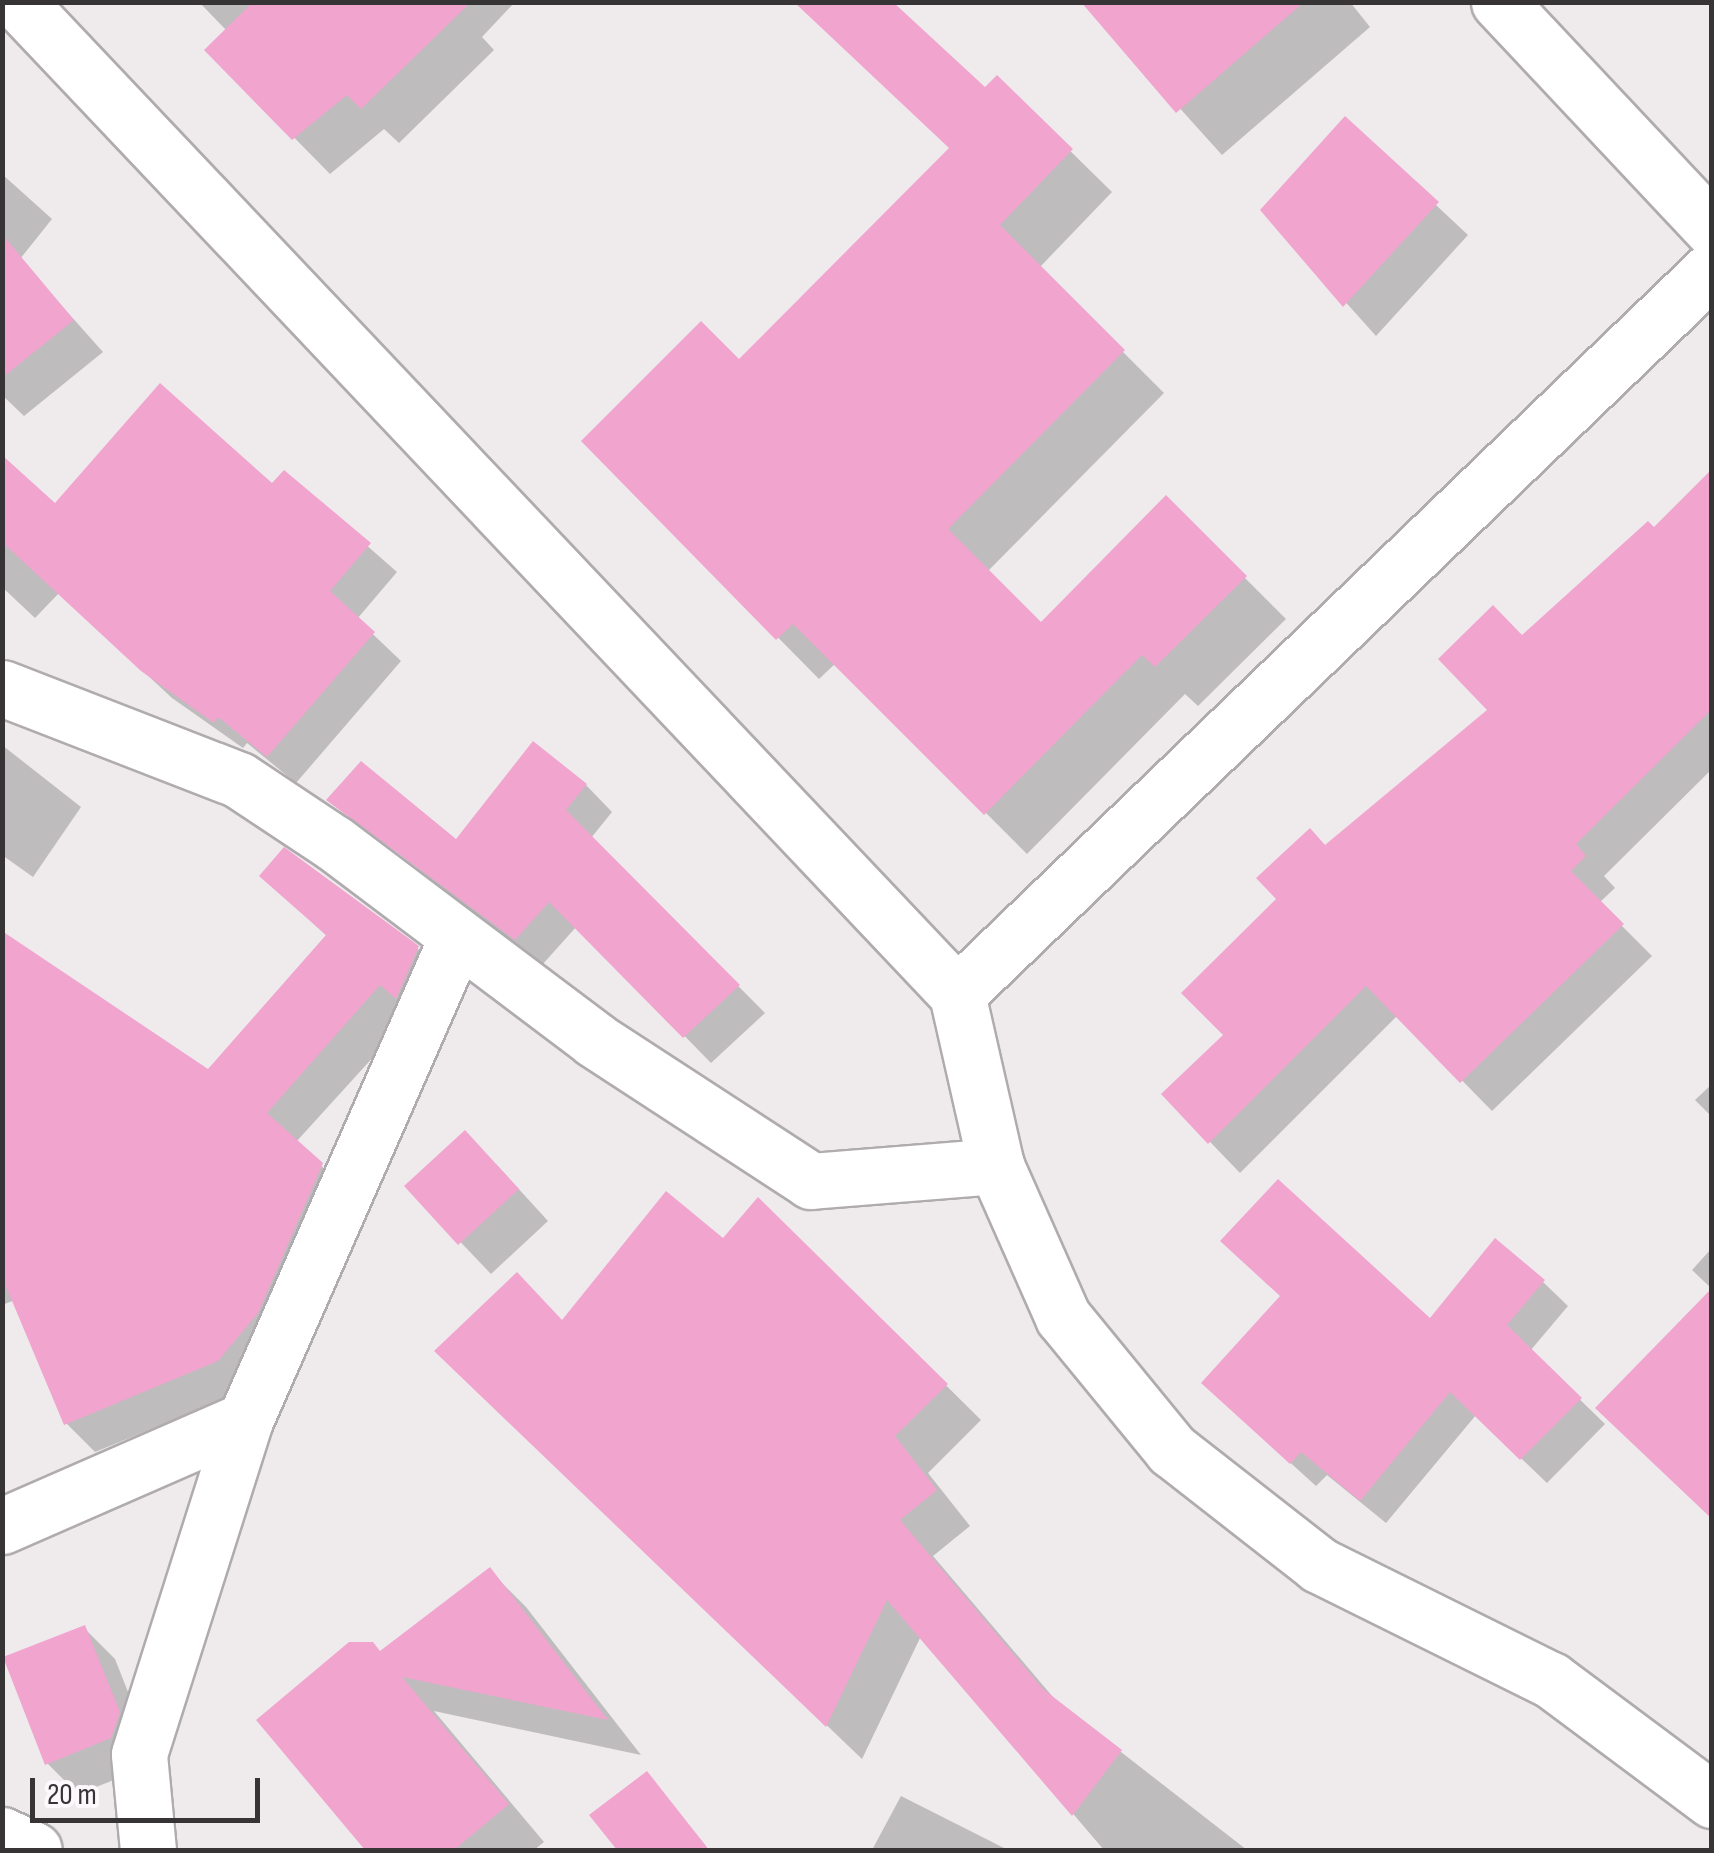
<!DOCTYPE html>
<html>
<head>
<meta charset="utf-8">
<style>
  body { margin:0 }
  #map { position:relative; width:1714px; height:1853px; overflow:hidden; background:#efebed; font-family:"Sofia Sans Condensed",sans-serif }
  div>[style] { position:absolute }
  .shadow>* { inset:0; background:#0003 }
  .building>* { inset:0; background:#f0a4ce }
  .roads { filter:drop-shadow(2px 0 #b0abae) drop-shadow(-2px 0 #b0abae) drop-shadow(0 2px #b0abae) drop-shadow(0 -2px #b0abae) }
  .minor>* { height:55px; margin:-27.5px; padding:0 27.5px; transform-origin:27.5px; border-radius:27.5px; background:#fff }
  span { translate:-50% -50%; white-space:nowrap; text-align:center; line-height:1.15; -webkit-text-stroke:9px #fdf8fb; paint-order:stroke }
  .frame { position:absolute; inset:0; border:5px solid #363435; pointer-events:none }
  .scale { position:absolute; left:30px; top:1778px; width:230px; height:45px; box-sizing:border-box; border:5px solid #363435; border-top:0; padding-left:12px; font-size:30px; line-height:35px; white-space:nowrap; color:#363435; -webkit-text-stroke:8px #fdf8fb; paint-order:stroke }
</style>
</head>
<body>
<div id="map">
  <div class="shadow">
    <div style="clip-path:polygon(199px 2px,515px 2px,482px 37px,494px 50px,399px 143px,384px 129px,330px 174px,208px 50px,227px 31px)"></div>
    <div style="clip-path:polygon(1084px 2px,1350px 2px,1370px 27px,1222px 155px)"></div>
    <div style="clip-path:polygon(997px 79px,1112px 192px,1039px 268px,1164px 393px,987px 572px,1041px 625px,1166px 499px,1286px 619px,1198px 706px,1185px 694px,1027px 854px,836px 663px,819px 679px,584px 441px,739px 363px,951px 149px)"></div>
    <div style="clip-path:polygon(1345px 120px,1468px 235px,1376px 336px,1263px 210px)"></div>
    <div style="clip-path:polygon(2px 174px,52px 219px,20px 259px,103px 352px,24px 416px,2px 395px)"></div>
    <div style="clip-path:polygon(2px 458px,55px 507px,273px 487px,284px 473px,397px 572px,357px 619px,401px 661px,296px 783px,247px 743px,243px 748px,172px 698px,59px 593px,35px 618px,2px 587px)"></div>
    <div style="clip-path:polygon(1712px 472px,1712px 769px,1604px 876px,1615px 888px,1599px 903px,1652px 956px,1492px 1111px,1398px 1015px,1240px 1173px,1164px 1094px,1226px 1035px,1326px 848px,1490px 710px,1522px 638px,1654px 530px)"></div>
    <div style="clip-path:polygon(2px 745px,81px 807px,33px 877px,2px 855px)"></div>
    <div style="clip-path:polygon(586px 785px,612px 812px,591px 838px,765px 1013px,711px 1063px,577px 926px,542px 965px,330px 800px,456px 842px)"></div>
    <div style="clip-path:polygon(262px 876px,417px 948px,446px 977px,296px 1142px,351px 1194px,247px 1390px,95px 1452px,66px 1423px,15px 1300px,2px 1305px,2px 1141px,208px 1073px,328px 937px)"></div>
    <div style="clip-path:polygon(1712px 1084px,1712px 1117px,1695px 1100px)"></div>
    <div style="clip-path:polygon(496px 1164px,548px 1221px,491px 1274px,407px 1186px)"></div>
    <div style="clip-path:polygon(759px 1200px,981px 1420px,928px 1473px,970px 1526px,933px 1556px,1058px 1703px,1247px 1850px,1104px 1850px,921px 1636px,862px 1759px,472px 1386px,563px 1322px,723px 1241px)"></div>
    <div style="clip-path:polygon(1712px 1248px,1712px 1289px,1692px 1270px)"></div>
    <div style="clip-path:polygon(1543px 1282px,1568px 1306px,1530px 1351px,1605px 1424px,1547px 1483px,1476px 1415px,1386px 1523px,1327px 1475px,1316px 1486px,1229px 1407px)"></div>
    <div style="clip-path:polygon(489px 1570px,526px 1607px,641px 1755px,434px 1711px,544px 1842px,534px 1850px,368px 1850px,259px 1721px,381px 1654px)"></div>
    <div style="clip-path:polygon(84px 1628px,115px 1659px,149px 1745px,142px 1769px,78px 1794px,47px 1763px)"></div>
    <div style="clip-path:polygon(647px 1774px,706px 1846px,700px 1850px,620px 1850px,592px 1815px)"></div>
    <div style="clip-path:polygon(901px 1796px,1008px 1850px,872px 1850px)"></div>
  </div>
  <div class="building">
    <div style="clip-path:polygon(253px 2px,471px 2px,361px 109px,347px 95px,292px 140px,204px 50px)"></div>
    <div style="clip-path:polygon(794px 2px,893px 2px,985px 87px,997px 75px,1073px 149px,1000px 225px,1125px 350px,948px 529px,1041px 622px,1166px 495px,1247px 576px,1155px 667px,1142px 655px,984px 815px,793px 624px,776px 640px,581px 441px,701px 321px,739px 359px,949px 148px)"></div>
    <div style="clip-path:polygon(1081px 2px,1304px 2px,1176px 113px)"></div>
    <div style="clip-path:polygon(1345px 116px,1439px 202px,1343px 307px,1260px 210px)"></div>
    <div style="clip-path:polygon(2px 234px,74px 320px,2px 378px)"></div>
    <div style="clip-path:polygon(160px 383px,272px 483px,284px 470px,371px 543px,330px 591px,375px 632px,267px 757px,218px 717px,214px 723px,141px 671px,2px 542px,2px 455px,55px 503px)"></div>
    <div style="clip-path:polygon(1712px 469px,1712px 709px,1576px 844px,1586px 856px,1571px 871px,1624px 924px,1460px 1083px,1366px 986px,1208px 1144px,1161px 1094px,1223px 1035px,1181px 993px,1276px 899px,1256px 878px,1310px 828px,1325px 845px,1487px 710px,1438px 659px,1493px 605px,1522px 635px,1648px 521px,1654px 527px)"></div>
    <div style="clip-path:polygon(533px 741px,587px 784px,566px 810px,740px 985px,683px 1038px,549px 902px,515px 940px,326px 800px,361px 761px,456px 839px)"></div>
    <div style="clip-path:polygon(284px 847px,419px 946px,396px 999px,380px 985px,267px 1113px,323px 1163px,258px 1313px,218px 1361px,64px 1425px,2px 1277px,2px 931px,208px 1069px,326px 935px,259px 876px)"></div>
    <div style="clip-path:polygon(465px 1130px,519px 1189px,458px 1245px,404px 1186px)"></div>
    <div style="clip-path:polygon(1278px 1179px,1430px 1318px,1495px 1238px,1545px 1280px,1507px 1325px,1582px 1398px,1520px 1460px,1450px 1392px,1360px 1501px,1301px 1452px,1290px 1464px,1201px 1383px,1280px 1296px,1220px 1241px)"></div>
    <div style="clip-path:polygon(666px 1191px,723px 1238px,758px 1197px,948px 1384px,895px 1436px,937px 1490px,900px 1520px,1043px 1689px,1122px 1750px,1072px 1816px,887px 1600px,826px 1727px,434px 1351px,517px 1272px,562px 1320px)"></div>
    <div style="clip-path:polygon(1712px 1288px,1712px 1519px,1595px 1408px)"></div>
    <div style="clip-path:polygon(490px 1567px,608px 1720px,402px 1677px,509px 1804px,454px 1850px,365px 1850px,256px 1720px,349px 1642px,373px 1642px,380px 1651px)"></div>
    <div style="clip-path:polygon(85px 1625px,120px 1712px,111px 1738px,45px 1765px,3px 1657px)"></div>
    <div style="clip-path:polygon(647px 1771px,709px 1850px,617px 1850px,589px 1815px)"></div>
  </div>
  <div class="roads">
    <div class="minor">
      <div style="left:18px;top:2px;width:1366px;rotate:46.57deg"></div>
      <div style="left:957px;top:994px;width:176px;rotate:77.2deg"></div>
      <div style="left:996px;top:1166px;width:165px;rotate:66.1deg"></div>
      <div style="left:1063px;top:1317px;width:172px;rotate:50.7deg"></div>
      <div style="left:1172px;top:1450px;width:187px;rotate:38deg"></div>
      <div style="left:1319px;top:1565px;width:259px;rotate:26.4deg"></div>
      <div style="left:1551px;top:1680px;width:201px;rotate:36.7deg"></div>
      <div style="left:1499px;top:2px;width:311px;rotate:46.8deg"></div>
      <div style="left:2px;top:688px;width:254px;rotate:21.2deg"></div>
      <div style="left:239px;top:780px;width:114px;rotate:33.6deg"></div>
      <div style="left:334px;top:843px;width:327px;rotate:37deg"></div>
      <div style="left:595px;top:1040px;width:258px;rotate:33.1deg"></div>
      <div style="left:811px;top:1181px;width:186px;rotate:-4.6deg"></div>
      <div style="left:957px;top:994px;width:1047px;rotate:-43.84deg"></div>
      <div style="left:2px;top:1526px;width:265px;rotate:-23.6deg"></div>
      <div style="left:245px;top:1420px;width:525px;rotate:-66.31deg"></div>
      <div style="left:2px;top:1835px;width:35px;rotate:25deg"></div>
      <div style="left:148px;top:1850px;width:96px;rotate:-95.4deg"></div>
      <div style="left:139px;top:1754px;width:350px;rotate:-72.4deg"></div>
    </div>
  </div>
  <div class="frame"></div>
  <div class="scale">20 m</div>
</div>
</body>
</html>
